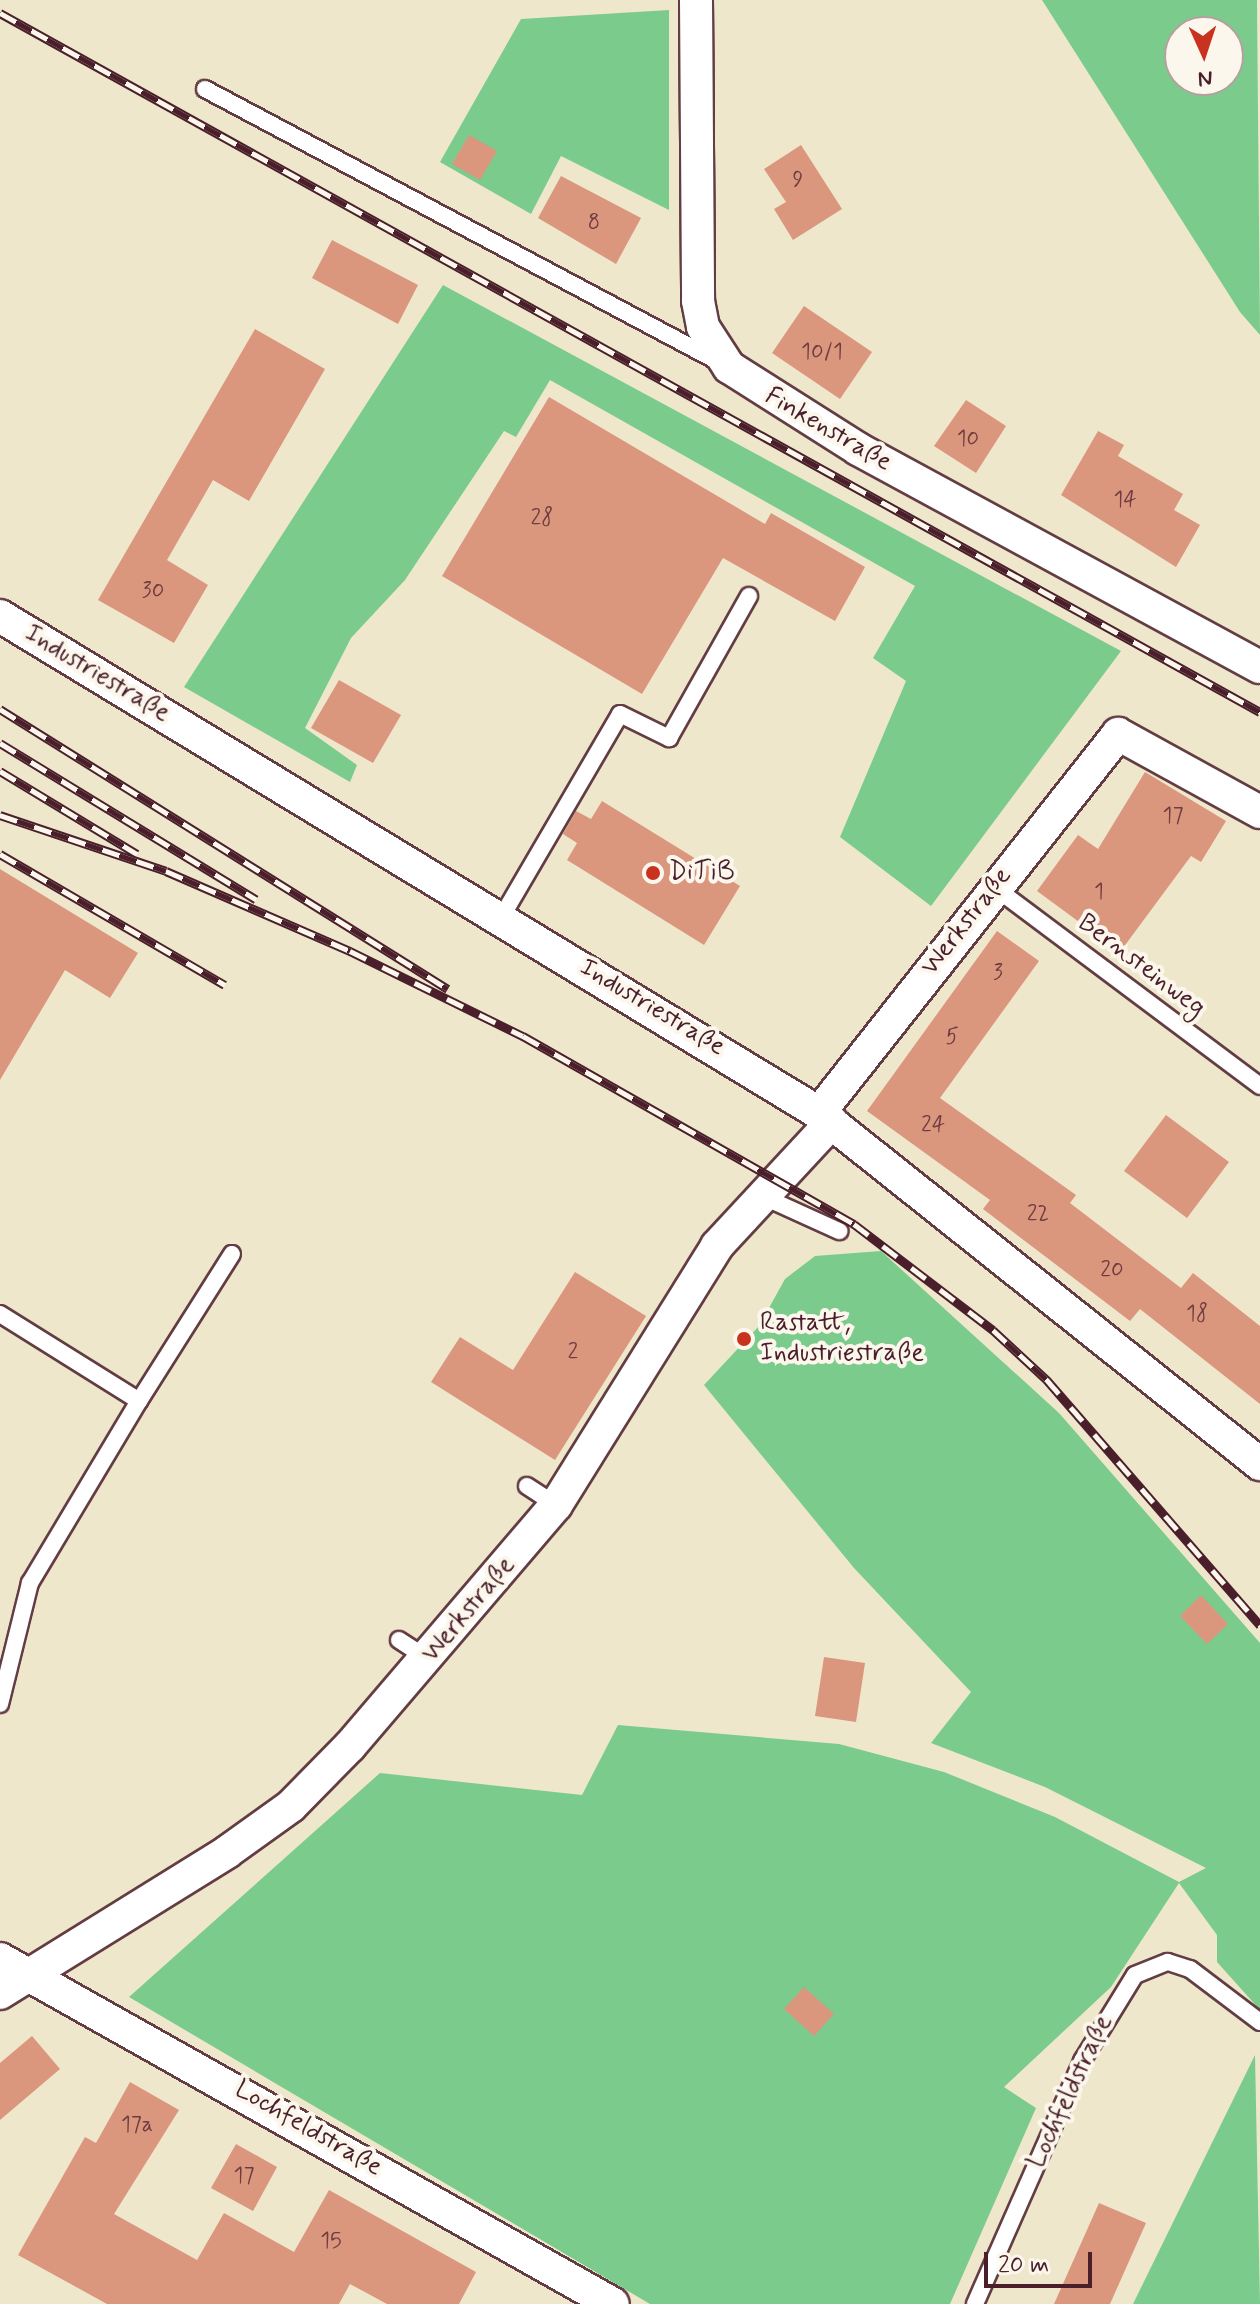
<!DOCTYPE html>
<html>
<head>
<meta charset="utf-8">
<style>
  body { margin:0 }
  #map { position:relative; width:1260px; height:2304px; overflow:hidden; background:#efe7cb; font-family:Mynerve,sans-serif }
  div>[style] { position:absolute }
  .green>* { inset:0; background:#7bcb8c }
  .building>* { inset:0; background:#db967e }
  .roads { filter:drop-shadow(2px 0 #633d43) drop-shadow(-2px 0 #633d43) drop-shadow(0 2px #633d43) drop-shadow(0 -2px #633d43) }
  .lane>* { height:16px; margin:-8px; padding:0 8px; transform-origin:8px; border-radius:8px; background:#fff }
  .street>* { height:32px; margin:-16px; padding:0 16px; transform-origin:16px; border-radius:16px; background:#fff }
  .rail>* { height:9px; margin-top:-4.5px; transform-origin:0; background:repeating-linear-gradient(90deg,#fbf7ec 0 18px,#4a1f2b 0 36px); box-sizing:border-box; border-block:2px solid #4a1f2b }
  .dots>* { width:22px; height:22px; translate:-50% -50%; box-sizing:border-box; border:4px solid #fbf7ec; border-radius:50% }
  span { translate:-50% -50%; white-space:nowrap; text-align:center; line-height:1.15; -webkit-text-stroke:8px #fbf7ec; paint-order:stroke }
  .number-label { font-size:22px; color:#6e3d40 }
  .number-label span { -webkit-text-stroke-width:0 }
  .street-label { font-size:26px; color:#4a1f2b }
  .poi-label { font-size:26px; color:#4a1f2b }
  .left { translate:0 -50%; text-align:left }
  .north { position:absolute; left:1164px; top:16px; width:80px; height:80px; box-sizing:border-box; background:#fbf7ec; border:2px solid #b4a19f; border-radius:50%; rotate:177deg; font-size:22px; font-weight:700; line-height:32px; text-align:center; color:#4a1f2b }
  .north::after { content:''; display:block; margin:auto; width:28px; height:36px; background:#c8321e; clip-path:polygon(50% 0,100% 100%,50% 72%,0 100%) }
  .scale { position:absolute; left:984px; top:2252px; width:108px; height:36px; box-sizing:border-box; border:4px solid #4a1f2b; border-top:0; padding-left:10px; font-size:24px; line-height:28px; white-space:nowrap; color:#4a1f2b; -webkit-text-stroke:6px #fbf7ec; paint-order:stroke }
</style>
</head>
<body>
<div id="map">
  <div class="green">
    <div style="clip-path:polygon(evenodd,1042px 0,1257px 0,1260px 335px,1240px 312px,1042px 0,1180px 32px,1228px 32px,1228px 80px,1180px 80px,1180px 32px)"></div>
    <div style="clip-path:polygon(669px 10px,669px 210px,561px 156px,531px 214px,440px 162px,521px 19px)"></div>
    <div style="clip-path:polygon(443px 285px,1121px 651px,931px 906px,840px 837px,906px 681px,873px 658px,915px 586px,550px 380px,516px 437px,504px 431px,405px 580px,351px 638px,305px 728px,357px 765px,350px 782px,184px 687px)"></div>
    <div style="clip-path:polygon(881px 1251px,1059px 1413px,1260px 1643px,1260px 2010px,1217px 1962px,1217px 1935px,1179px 1883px,1111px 1987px,1004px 2087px,1036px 2108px,950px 2304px,650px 2304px,129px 1997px,380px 1773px,582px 1795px,618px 1725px,839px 1744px,944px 1772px,1055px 1817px,1179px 1882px,1206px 1868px,1045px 1787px,931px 1743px,971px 1692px,854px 1568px,704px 1385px,759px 1326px,785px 1279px,815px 1256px)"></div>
    <div style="clip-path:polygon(1255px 2055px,1260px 2304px,1133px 2304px)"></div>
  </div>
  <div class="building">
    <div style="clip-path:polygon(469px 135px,497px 151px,480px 180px,452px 164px)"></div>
    <div style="clip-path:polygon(801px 145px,842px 209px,793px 240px,774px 209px,786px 202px,764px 169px)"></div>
    <div style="clip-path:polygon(561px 176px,641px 218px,616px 264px,538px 218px)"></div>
    <div style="clip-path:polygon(332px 240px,418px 285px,398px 324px,312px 278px)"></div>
    <div style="clip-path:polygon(804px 306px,872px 352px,840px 399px,772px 353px)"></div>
    <div style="clip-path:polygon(255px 329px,325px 369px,249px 501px,213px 480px,167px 560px,208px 585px,174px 643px,98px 600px)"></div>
    <div style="clip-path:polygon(549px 397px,765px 524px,771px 513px,865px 567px,835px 621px,723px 558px,642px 694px,442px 576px)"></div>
    <div style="clip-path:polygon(966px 400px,1006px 426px,976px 473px,934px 446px)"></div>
    <div style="clip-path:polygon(1098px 431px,1124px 445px,1118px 456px,1183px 494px,1174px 510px,1200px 525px,1176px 567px,1061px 495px)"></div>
    <div style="clip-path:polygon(339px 680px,401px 715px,373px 763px,311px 728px)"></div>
    <div style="clip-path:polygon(1145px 772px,1226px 821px,1201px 862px,1191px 856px,1120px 952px,1037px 891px,1078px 835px,1098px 849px)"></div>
    <div style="clip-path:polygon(602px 801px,740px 886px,704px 945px,567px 860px,577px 843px,563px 834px,576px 811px,591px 819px)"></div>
    <div style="clip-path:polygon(0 869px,138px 953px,110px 998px,65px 970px,0 1080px)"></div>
    <div style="clip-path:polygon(997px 931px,1039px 961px,940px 1098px,1076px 1195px,1070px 1203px,1181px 1288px,1193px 1273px,1260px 1326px,1260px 1404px,1140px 1309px,1130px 1321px,983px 1209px,990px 1200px,867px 1111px)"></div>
    <div style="clip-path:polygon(1166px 1115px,1229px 1162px,1187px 1218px,1124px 1171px)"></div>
    <div style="clip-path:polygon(575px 1272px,646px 1316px,555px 1460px,431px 1382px,460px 1337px,513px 1370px)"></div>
    <div style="clip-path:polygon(1201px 1595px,1228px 1624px,1207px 1644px,1180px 1616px)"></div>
    <div style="clip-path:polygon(824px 1657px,865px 1663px,856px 1722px,815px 1716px)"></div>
    <div style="clip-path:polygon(804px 1987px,834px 2014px,814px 2036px,784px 2009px)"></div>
    <div style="clip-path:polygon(32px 2036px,60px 2069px,0 2120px,0 2063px)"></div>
    <div style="clip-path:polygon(130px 2082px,179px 2110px,114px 2214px,197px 2260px,224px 2213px,294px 2252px,329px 2190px,476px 2272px,459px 2304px,387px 2304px,350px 2284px,339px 2304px,107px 2304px,18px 2255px,85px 2137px,96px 2143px)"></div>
    <div style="clip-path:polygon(236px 2144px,277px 2167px,253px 2211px,211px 2188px)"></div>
    <div style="clip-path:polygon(1099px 2203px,1146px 2223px,1110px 2304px,1054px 2304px)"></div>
  </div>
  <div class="roads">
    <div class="lane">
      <div style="left:205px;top:89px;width:580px;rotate:27.98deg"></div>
      <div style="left:994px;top:887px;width:332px;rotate:36.8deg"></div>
      <div style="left:501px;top:918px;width:236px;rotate:-59.7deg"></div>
      <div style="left:620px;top:714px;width:55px;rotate:26.1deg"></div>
      <div style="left:669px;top:738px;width:163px;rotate:-60.6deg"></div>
      <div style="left:762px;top:1196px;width:85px;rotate:24.4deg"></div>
      <div style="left:0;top:1314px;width:164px;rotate:32deg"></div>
      <div style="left:139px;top:1401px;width:174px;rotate:-57.7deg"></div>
      <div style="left:527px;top:1486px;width:35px;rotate:33deg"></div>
      <div style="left:399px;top:1640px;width:35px;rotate:33deg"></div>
      <div style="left:0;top:1704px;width:125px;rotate:-76.1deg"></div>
      <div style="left:30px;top:1583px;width:212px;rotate:-59.1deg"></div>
      <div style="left:975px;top:2304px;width:266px;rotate:-66.2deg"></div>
      <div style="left:1082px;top:2061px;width:101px;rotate:-58.4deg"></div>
      <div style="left:1135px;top:1975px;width:35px;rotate:-22deg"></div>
      <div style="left:1168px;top:1962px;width:23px;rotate:18deg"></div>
      <div style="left:1190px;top:1969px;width:88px;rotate:37.1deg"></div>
    </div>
    <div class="street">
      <div style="left:696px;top:0;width:301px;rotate:89.6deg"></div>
      <div style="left:698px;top:301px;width:26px;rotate:79deg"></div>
      <div style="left:703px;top:327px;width:48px;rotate:57deg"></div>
      <div style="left:729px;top:367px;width:153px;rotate:32.4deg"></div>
      <div style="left:858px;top:449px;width:457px;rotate:28.5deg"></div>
      <div style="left:0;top:616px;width:958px;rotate:31.25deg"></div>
      <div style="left:819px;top:1113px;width:564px;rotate:38.52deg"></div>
      <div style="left:819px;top:1113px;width:483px;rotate:-51.7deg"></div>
      <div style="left:1118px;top:734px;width:162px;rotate:28.8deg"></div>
      <div style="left:0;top:1959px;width:703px;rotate:29.37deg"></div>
      <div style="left:0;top:1993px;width:267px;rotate:-31.8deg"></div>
      <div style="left:227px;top:1852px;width:79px;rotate:-35.7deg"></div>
      <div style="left:291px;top:1806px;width:84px;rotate:-45.5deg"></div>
      <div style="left:350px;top:1746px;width:317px;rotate:-49.5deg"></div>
      <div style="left:556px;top:1505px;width:305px;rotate:-58.1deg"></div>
      <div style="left:717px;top:1246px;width:169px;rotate:-47.2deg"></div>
    </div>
  </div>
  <div class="rail">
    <div style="left:0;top:13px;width:1441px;rotate:29.02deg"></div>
    <div style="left:0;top:709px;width:528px;rotate:32.01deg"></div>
    <div style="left:0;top:743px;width:300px;rotate:31.4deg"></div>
    <div style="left:0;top:771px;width:160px;rotate:31.2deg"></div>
    <div style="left:0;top:815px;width:175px;rotate:18.6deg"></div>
    <div style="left:166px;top:871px;width:201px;rotate:23.5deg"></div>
    <div style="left:350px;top:951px;width:193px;rotate:26.2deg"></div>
    <div style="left:523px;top:1036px;width:381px;rotate:29.6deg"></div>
    <div style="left:854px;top:1224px;width:175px;rotate:37.3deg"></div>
    <div style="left:993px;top:1330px;width:74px;rotate:42.8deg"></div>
    <div style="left:1047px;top:1380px;width:325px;rotate:49deg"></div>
    <div style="left:0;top:854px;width:260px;rotate:30.2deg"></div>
  </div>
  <div class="dots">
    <div style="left:653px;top:873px;background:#c8321e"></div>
    <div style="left:744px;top:1339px;background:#c8321e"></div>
  </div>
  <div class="number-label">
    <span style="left:798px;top:181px">9</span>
    <span style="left:594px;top:224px">8</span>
    <span style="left:822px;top:353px">10/1</span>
    <span style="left:968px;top:440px">10</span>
    <span style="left:1125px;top:501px">14</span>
    <span style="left:542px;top:519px">28</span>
    <span style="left:153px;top:592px">30</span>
    <span style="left:1173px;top:817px">17</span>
    <span style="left:1099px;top:893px">1</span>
    <span style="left:998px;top:974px">3</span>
    <span style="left:952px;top:1038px">5</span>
    <span style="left:933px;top:1126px">24</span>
    <span style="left:1038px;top:1215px">22</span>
    <span style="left:1112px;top:1271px">20</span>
    <span style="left:1197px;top:1315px">18</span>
    <span style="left:573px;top:1353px">2</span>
    <span style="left:137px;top:2126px">17a</span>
    <span style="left:244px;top:2177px">17</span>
    <span style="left:331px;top:2242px">15</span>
  </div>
  <div class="street-label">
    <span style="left:828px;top:430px;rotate:30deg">Finkenstraße</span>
    <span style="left:97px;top:674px;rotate:31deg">Industriestraße</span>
    <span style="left:967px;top:922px;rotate:-52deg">Werkstraße</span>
    <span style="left:1141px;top:966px;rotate:37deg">Bernsteinweg</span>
    <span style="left:652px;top:1008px;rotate:31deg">Industriestraße</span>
    <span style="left:469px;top:1610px;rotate:-50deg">Werkstraße</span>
    <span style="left:1071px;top:2092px;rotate:-65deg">Lochfeldstraße</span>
    <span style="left:308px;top:2129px;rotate:30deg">Lochfeldstraße</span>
  </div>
  <div class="poi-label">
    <span class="left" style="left:669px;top:873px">DiTiB</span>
    <span class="left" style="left:760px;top:1339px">Rastatt,<br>Industriestraße</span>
  </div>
  <div class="north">N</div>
  <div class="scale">20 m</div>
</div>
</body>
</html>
